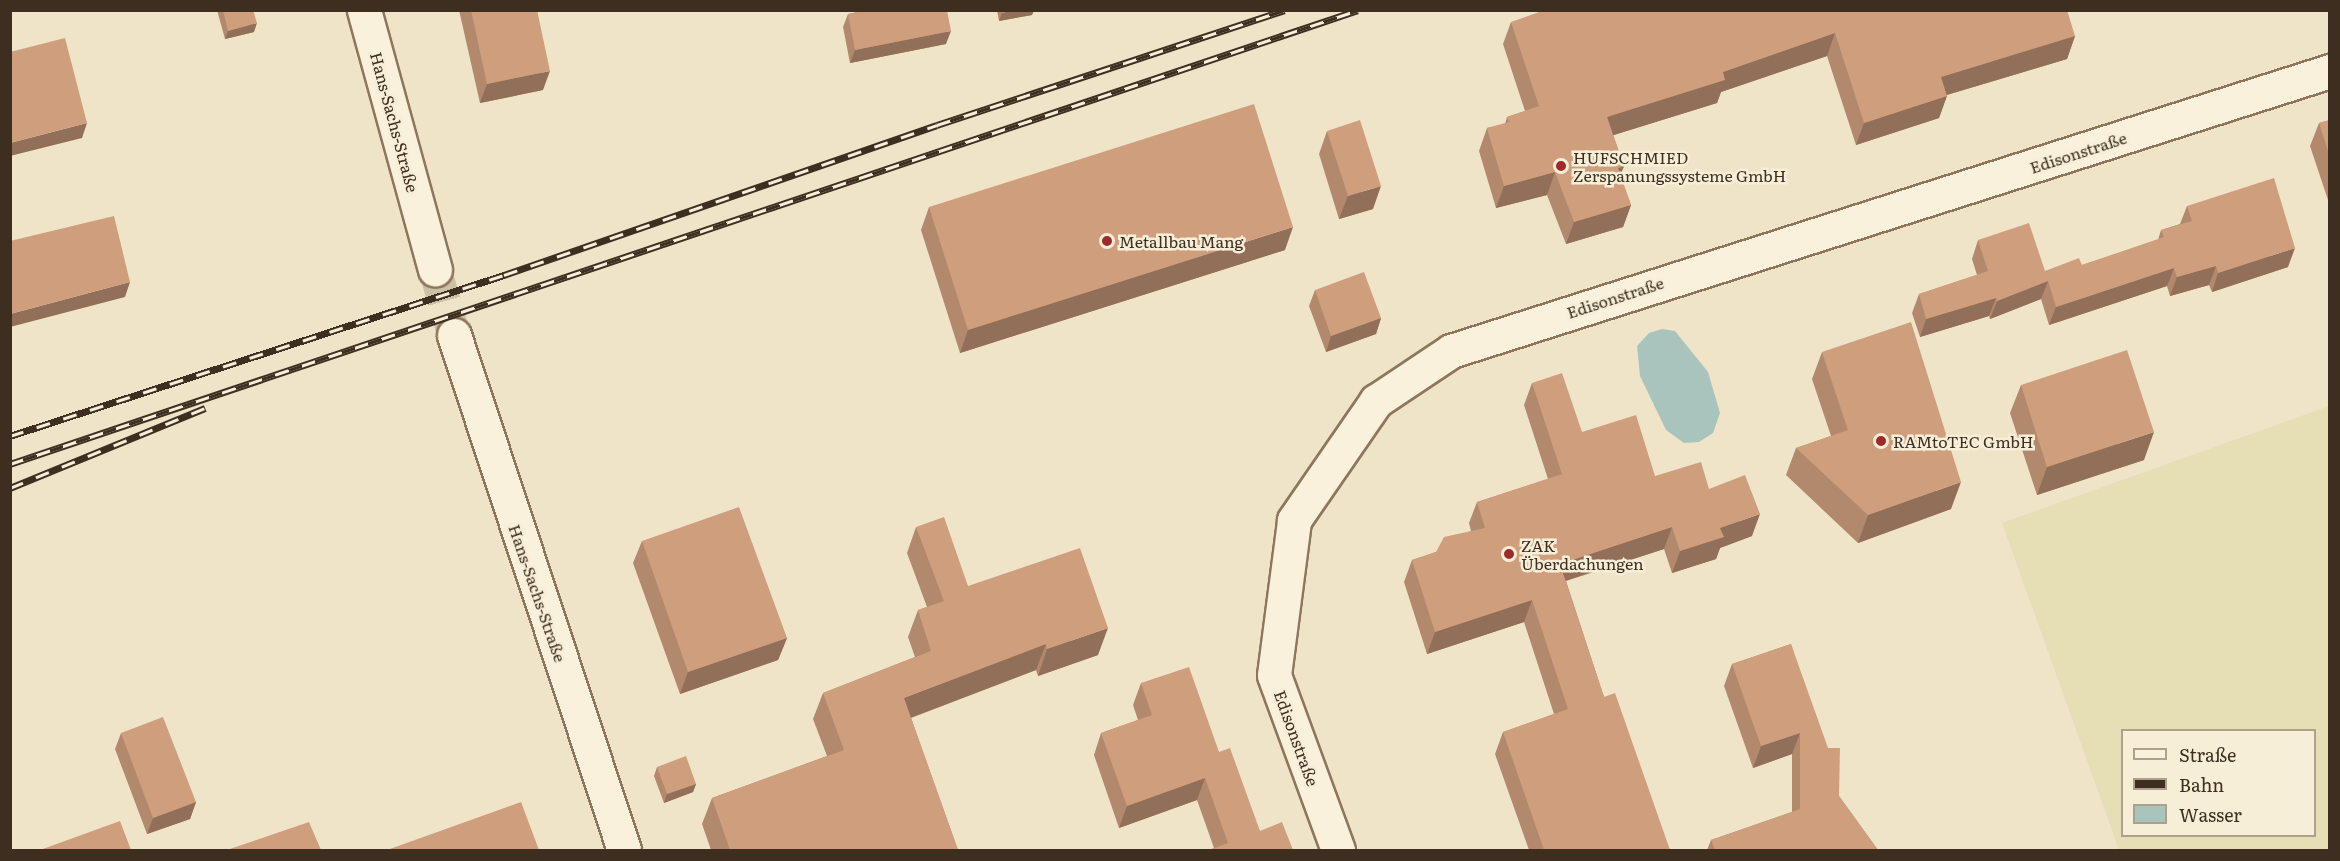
<!DOCTYPE html>
<html>
<head>
<meta charset="utf-8">
<style>
  body { margin:0 }
  #map { position:relative; width:2340px; height:861px; overflow:hidden; background:#f0e4c8; font-family:Literata,serif }
  div>[style] { position:absolute }
  .farmland>* { inset:0; background:#e6deb5 }
  .water>* { inset:0; background:#a9c4bc }
  .minor-tunnel>* { height:33px; margin-top:-16.5px; transform-origin:0; background:repeating-linear-gradient(90deg,#ccc0a6 0 33px,transparent 0 49px) }
  .roads { filter:drop-shadow(2px 0 #8d765c) drop-shadow(-2px 0 #8d765c) drop-shadow(0 2px #8d765c) drop-shadow(0 -2px #8d765c) }
  .minor>* { height:33px; margin:-16.5px; padding:0 16.5px; transform-origin:16.5px; border-radius:16.5px; background:#faf1dc }
  .rail>* { height:7px; margin-top:-3.5px; transform-origin:0; background:repeating-linear-gradient(90deg,#f7eed8 0 14px,#3d2e20 0 28px); box-sizing:border-box; border-block:2px solid #3d2e20 }
  .wall>* { inset:0; background:#b2896c }
  .shaded-wall>* { inset:0; background:#916f58 }
  .building>* { inset:0; background:#cf9f7d }
  .dots>* { width:16px; height:16px; translate:-50% -50%; box-sizing:border-box; border:3px solid #f7eed8; border-radius:50% }
  span { translate:-50% -50%; white-space:nowrap; text-align:center; line-height:1.15; -webkit-text-stroke:5px #f7eed8; paint-order:stroke }
  .street-label { font-size:16px; color:#3d2e20 }
  .poi-label { font-size:16px; color:#3d2e20 }
  .left { translate:0 -50%; text-align:left }
  .frame { position:absolute; inset:0; border:12px solid #3d2e20; pointer-events:none }
  .legend { position:absolute; left:2121px; top:729px; width:195px; height:108px; box-sizing:border-box; background:#f7eed8; border:2px solid #ada18e; margin:0; padding:8px 10px; list-style:none; font-size:18px; color:#3d2e20 }
  .legend li { display:flex; align-items:center; gap:12px; height:30px }
  .legend b { width:30px; border:2px solid #ada18e }
</style>
</head>
<body>
<div id="map">
  <div class="farmland">
    <div style="clip-path:polygon(evenodd,2329px 406px,2329px 850px,2119px 850px,2002px 523px,2329px 406px,2122px 730px,2314px 730px,2314px 836px,2122px 836px,2122px 730px)"></div>
  </div>
  <div class="water">
    <div style="clip-path:polygon(1662px 329px,1675px 331px,1708px 372px,1720px 413px,1713px 433px,1699px 442px,1684px 443px,1666px 430px,1640px 376px,1637px 346px,1649px 333px)"></div>
  </div>
  <div class="minor-tunnel">
    <div style="left:435px;top:269px;width:69px;rotate:73.9deg"></div>
  </div>
  <div class="roads">
    <div class="minor">
      <div style="left:364px;top:10px;width:269px;rotate:74.7deg"></div>
      <div style="left:454px;top:335px;width:542px;rotate:71.73deg"></div>
      <div style="left:1338px;top:850px;width:186px;rotate:-110.1deg"></div>
      <div style="left:1274px;top:675px;width:156px;rotate:-82.6deg"></div>
      <div style="left:1294px;top:520px;width:145px;rotate:-55.4deg"></div>
      <div style="left:1376px;top:401px;width:90px;rotate:-33.7deg"></div>
      <div style="left:1451px;top:351px;width:923px;rotate:-17.67deg"></div>
    </div>
  </div>
  <div class="rail">
    <div style="left:10px;top:436px;width:520px;rotate:-18.05deg"></div>
    <div style="left:504px;top:275px;width:458px;rotate:-19.1deg"></div>
    <div style="left:937px;top:125px;width:366px;rotate:-18.3deg"></div>
    <div style="left:10px;top:464px;width:1422px;rotate:-18.61deg"></div>
    <div style="left:10px;top:488px;width:211px;rotate:-22.3deg"></div>
  </div>
  <div class="wall">
    <div style="clip-path:polygon(217px 10px,253px 10px,254px 32px,225px 39px)"></div>
    <div style="clip-path:polygon(459px 10px,537px 10px,543px 90px,480px 103px)"></div>
    <div style="clip-path:polygon(855px 10px,947px 10px,946px 44px,850px 63px,843px 27px,848px 14px,855px 13px)"></div>
    <div style="clip-path:polygon(997px 10px,1034px 10px,1032px 15px,999px 21px)"></div>
    <div style="clip-path:polygon(1511px 22px,2075px 36px,2067px 59px,1947px 95px,1939px 118px,1856px 145px,1827px 56px,1721px 92px,1717px 103px,1613px 135px,1624px 166px,1620px 175px,1631px 205px,1623px 227px,1566px 244px,1547px 195px,1496px 208px,1479px 151px,1487px 128px,1505px 124px,1507px 117px,1525px 111px,1503px 44px)"></div>
    <div style="clip-path:polygon(2330px 120px,2330px 206px,2310px 146px,2319px 123px)"></div>
    <div style="clip-path:polygon(1327px 131px,1373px 209px,1339px 219px,1319px 154px)"></div>
    <div style="clip-path:polygon(2187px 206px,2288px 267px,2212px 292px,2209px 285px,2170px 296px,2167px 286px,2049px 325px,2041px 299px,1990px 319px,1989px 316px,1920px 337px,1912px 313px,1919px 294px,1977px 275px,1972px 259px,1978px 240px,2045px 271px,2082px 265px,2158px 240px,2161px 230px,2180px 224px)"></div>
    <div style="clip-path:polygon(929px 207px,1285px 250px,960px 353px,921px 230px)"></div>
    <div style="clip-path:polygon(1315px 290px,1381px 318px,1376px 334px,1326px 352px,1309px 306px)"></div>
    <div style="clip-path:polygon(1822px 352px,1951px 509px,1858px 543px,1786px 475px,1796px 448px,1831px 436px,1812px 379px)"></div>
    <div style="clip-path:polygon(1532px 383px,1582px 432px,1655px 476px,1709px 489px,1752px 536px,1720px 548px,1716px 559px,1672px 573px,1664px 549px,1566px 581px,1604px 697px,1670px 850px,1529px 850px,1495px 754px,1503px 732px,1554px 714px,1524px 622px,1427px 654px,1404px 582px,1412px 560px,1436px 552px,1471px 531px,1469px 523px,1477px 502px,1548px 479px,1524px 405px)"></div>
    <div style="clip-path:polygon(2021px 385px,2144px 460px,2037px 495px,2010px 413px)"></div>
    <div style="clip-path:polygon(916px 527px,968px 586px,1098px 655px,1038px 676px,1036px 670px,911px 718px,958px 850px,711px 850px,702px 824px,712px 798px,827px 756px,813px 719px,823px 693px,915px 657px,908px 637px,918px 610px,927px 607px,907px 553px)"></div>
    <div style="clip-path:polygon(642px 541px,787px 638px,778px 660px,680px 694px,633px 563px)"></div>
    <div style="clip-path:polygon(1791px 644px,1839px 796px,1878px 850px,1707px 850px,1711px 840px,1792px 812px,1792px 754px,1753px 768px,1724px 686px,1732px 664px)"></div>
    <div style="clip-path:polygon(1141px 683px,1219px 752px,1260px 831px,1293px 850px,1209px 850px,1214px 848px,1197px 800px,1119px 828px,1094px 755px,1101px 733px,1138px 720px,1133px 705px)"></div>
    <div style="clip-path:polygon(121px 733px,196px 802px,190px 819px,147px 834px,115px 749px)"></div>
    <div style="clip-path:polygon(657px 767px,696px 784px,693px 792px,664px 803px,654px 776px)"></div>
  </div>
  <div class="shaded-wall">
    <div style="clip-path:polygon(1013px 10px,1034px 10px,1032px 15px,999px 21px,1002px 13px)"></div>
    <div style="clip-path:polygon(257px 23px,254px 32px,225px 39px,228px 31px)"></div>
    <div style="clip-path:polygon(951px 31px,946px 44px,850px 63px,855px 50px)"></div>
    <div style="clip-path:polygon(1835px 33px,1827px 56px,1721px 92px,1717px 103px,1598px 140px,1607px 117px,1723px 72px)"></div>
    <div style="clip-path:polygon(2075px 36px,2067px 59px,1933px 99px,1941px 77px)"></div>
    <div style="clip-path:polygon(550px 71px,543px 90px,480px 103px,487px 84px)"></div>
    <div style="clip-path:polygon(1947px 96px,1939px 118px,1856px 145px,1864px 123px)"></div>
    <div style="clip-path:polygon(87px 123px,82px 138px,10px 156px,10px 143px)"></div>
    <div style="clip-path:polygon(1624px 166px,1615px 188px,1618px 168px)"></div>
    <div style="clip-path:polygon(1555px 172px,1547px 195px,1496px 208px,1504px 186px)"></div>
    <div style="clip-path:polygon(1381px 186px,1373px 209px,1339px 219px,1348px 196px)"></div>
    <div style="clip-path:polygon(1631px 205px,1623px 227px,1566px 244px,1574px 222px)"></div>
    <div style="clip-path:polygon(1293px 227px,1285px 250px,960px 353px,968px 330px)"></div>
    <div style="clip-path:polygon(2295px 248px,2288px 267px,2212px 292px,2218px 273px)"></div>
    <div style="clip-path:polygon(2216px 266px,2209px 285px,2170px 296px,2177px 277px)"></div>
    <div style="clip-path:polygon(2174px 268px,2167px 286px,2049px 325px,2056px 307px)"></div>
    <div style="clip-path:polygon(2048px 281px,2041px 299px,1990px 319px,1997px 301px)"></div>
    <div style="clip-path:polygon(130px 282px,125px 297px,10px 327px,10px 314px)"></div>
    <div style="clip-path:polygon(1996px 298px,1989px 316px,1920px 337px,1926px 319px)"></div>
    <div style="clip-path:polygon(1381px 318px,1376px 334px,1326px 352px,1331px 336px)"></div>
    <div style="clip-path:polygon(2154px 432px,2144px 460px,2037px 495px,2047px 467px)"></div>
    <div style="clip-path:polygon(1961px 482px,1951px 509px,1858px 543px,1868px 515px)"></div>
    <div style="clip-path:polygon(1760px 514px,1752px 536px,1720px 548px,1716px 559px,1672px 573px,1680px 551px,1720px 528px)"></div>
    <div style="clip-path:polygon(1672px 527px,1664px 549px,1552px 585px,1560px 564px)"></div>
    <div style="clip-path:polygon(1532px 600px,1524px 622px,1427px 654px,1435px 632px)"></div>
    <div style="clip-path:polygon(1108px 628px,1098px 655px,1038px 676px,1047px 649px)"></div>
    <div style="clip-path:polygon(787px 638px,778px 660px,680px 694px,688px 672px)"></div>
    <div style="clip-path:polygon(1046px 644px,1036px 670px,894px 724px,904px 698px)"></div>
    <div style="clip-path:polygon(1800px 733px,1792px 754px,1753px 768px,1761px 746px)"></div>
    <div style="clip-path:polygon(1205px 778px,1197px 800px,1119px 828px,1127px 806px)"></div>
    <div style="clip-path:polygon(696px 784px,693px 792px,664px 803px,667px 794px)"></div>
    <div style="clip-path:polygon(196px 802px,190px 819px,147px 834px,153px 818px)"></div>
  </div>
  <div class="building">
    <div style="clip-path:polygon(223px 10px,253px 10px,257px 23px,228px 31px)"></div>
    <div style="clip-path:polygon(471px 10px,537px 10px,550px 71px,487px 84px)"></div>
    <div style="clip-path:polygon(862px 10px,947px 10px,951px 31px,855px 50px,848px 14px,862px 11px)"></div>
    <div style="clip-path:polygon(1002px 10px,1013px 10px,1002px 13px)"></div>
    <div style="clip-path:polygon(1545px 10px,2067px 10px,2075px 36px,1941px 77px,1947px 96px,1864px 123px,1835px 33px,1723px 72px,1725px 80px,1607px 117px,1624px 166px,1618px 168px,1631px 205px,1574px 222px,1555px 172px,1504px 186px,1487px 128px,1509px 122px,1507px 117px,1539px 106px,1511px 22px)"></div>
    <div style="clip-path:polygon(65px 38px,87px 123px,10px 143px,10px 52px)"></div>
    <div style="clip-path:polygon(1254px 104px,1293px 227px,968px 330px,929px 207px)"></div>
    <div style="clip-path:polygon(1360px 120px,1381px 186px,1348px 196px,1327px 131px)"></div>
    <div style="clip-path:polygon(2330px 120px,2330px 157px,2319px 123px)"></div>
    <div style="clip-path:polygon(2274px 178px,2295px 248px,2218px 273px,2216px 266px,2177px 277px,2174px 268px,2056px 307px,2048px 281px,1997px 301px,1996px 298px,1926px 319px,1919px 294px,1988px 271px,1978px 240px,2029px 223px,2045px 271px,2079px 258px,2082px 265px,2164px 237px,2161px 230px,2192px 221px,2187px 206px)"></div>
    <div style="clip-path:polygon(114px 216px,130px 282px,10px 314px,10px 241px)"></div>
    <div style="clip-path:polygon(1364px 272px,1381px 318px,1331px 336px,1315px 290px)"></div>
    <div style="clip-path:polygon(1911px 322px,1961px 482px,1868px 515px,1796px 448px,1848px 430px,1822px 352px)"></div>
    <div style="clip-path:polygon(2127px 350px,2154px 432px,2047px 467px,2021px 385px)"></div>
    <div style="clip-path:polygon(1562px 373px,1582px 432px,1636px 415px,1655px 476px,1701px 462px,1709px 489px,1745px 475px,1760px 514px,1720px 528px,1724px 537px,1680px 551px,1672px 527px,1560px 564px,1604px 697px,1615px 693px,1670px 850px,1544px 850px,1503px 732px,1568px 709px,1532px 600px,1435px 632px,1412px 560px,1436px 552px,1444px 537px,1485px 528px,1477px 502px,1562px 474px,1532px 383px)"></div>
    <div style="clip-path:polygon(739px 507px,787px 638px,688px 672px,642px 541px)"></div>
    <div style="clip-path:polygon(944px 517px,968px 586px,1080px 548px,1108px 628px,1047px 649px,1046px 644px,904px 698px,958px 850px,730px 850px,712px 798px,844px 750px,823px 693px,931px 651px,918px 610px,944px 601px,916px 527px)"></div>
    <div style="clip-path:polygon(1791px 644px,1828px 748px,1840px 748px,1839px 796px,1878px 850px,1715px 850px,1711px 840px,1800px 809px,1800px 733px,1761px 746px,1732px 664px)"></div>
    <div style="clip-path:polygon(1189px 667px,1219px 752px,1230px 748px,1260px 831px,1282px 822px,1293px 850px,1209px 850px,1228px 843px,1205px 778px,1127px 806px,1101px 733px,1152px 715px,1141px 683px)"></div>
    <div style="clip-path:polygon(163px 717px,196px 802px,153px 818px,121px 733px)"></div>
    <div style="clip-path:polygon(686px 756px,696px 784px,667px 794px,657px 767px)"></div>
    <div style="clip-path:polygon(521px 802px,539px 850px,387px 850px)"></div>
    <div style="clip-path:polygon(120px 821px,131px 850px,40px 850px)"></div>
    <div style="clip-path:polygon(309px 822px,321px 850px,227px 850px)"></div>
  </div>
  <div class="dots">
    <div style="left:1561px;top:166px;background:#9e2a2b"></div>
    <div style="left:1107px;top:241px;background:#9e2a2b"></div>
    <div style="left:1881px;top:441px;background:#9e2a2b"></div>
    <div style="left:1509px;top:554px;background:#9e2a2b"></div>
  </div>
  <div class="street-label">
    <span style="left:395px;top:122px;rotate:75deg">Hans-Sachs-Straße</span>
    <span style="left:2078px;top:152px;rotate:-18deg">Edisonstraße</span>
    <span style="left:1615px;top:297px;rotate:-18deg">Edisonstraße</span>
    <span style="left:538px;top:593px;rotate:71deg">Hans-Sachs-Straße</span>
    <span style="left:1297px;top:738px;rotate:70deg">Edisonstraße</span>
  </div>
  <div class="poi-label">
    <span class="left" style="left:1573px;top:166px">HUFSCHMIED<br>Zerspanungssysteme GmbH</span>
    <span class="left" style="left:1119px;top:241px">Metallbau Mang</span>
    <span class="left" style="left:1893px;top:441px">RAMtoTEC GmbH</span>
    <span class="left" style="left:1521px;top:554px">ZAK<br>Überdachungen</span>
  </div>
  <div class="frame"></div>
  <ul class="legend">
  <li><b style="height:8px;background:#faf1dc"></b>Straße</li>
  <li><b style="height:8px;background:#3d2e20"></b>Bahn</li>
  <li><b style="height:16px;background:#a9c4bc"></b>Wasser</li>
  </ul>
</div>
</body>
</html>
